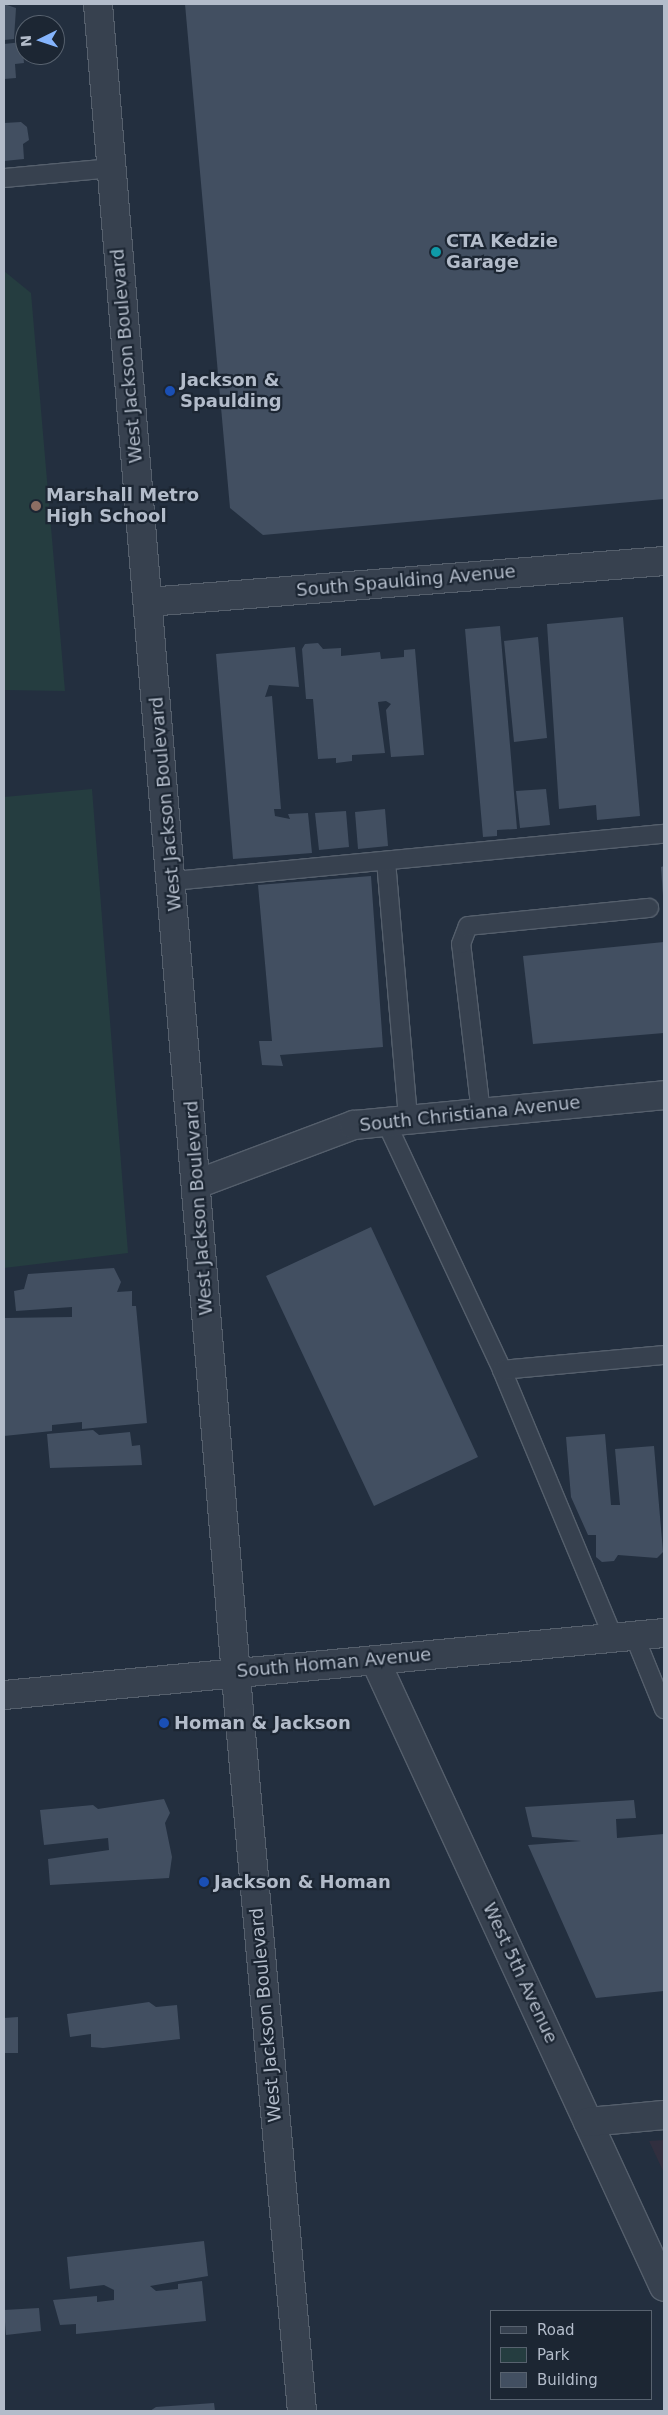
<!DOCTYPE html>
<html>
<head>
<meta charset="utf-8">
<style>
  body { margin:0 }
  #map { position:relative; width:668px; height:2415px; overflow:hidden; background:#232f3f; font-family:"DejaVu Sans",sans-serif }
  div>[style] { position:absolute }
  .medical>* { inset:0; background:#312f3f }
  .green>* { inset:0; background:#253d40 }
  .building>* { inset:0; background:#424f61 }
  .roads { filter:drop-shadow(1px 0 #555f6c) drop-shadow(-1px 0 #555f6c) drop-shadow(0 1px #555f6c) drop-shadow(0 -1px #555f6c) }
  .service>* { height:18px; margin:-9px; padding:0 9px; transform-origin:9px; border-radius:9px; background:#37414f }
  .minor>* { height:28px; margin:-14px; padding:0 14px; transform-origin:14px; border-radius:14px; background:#37414f }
  .tertiary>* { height:28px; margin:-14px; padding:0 14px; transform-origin:14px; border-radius:14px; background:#37414f }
  .dots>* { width:14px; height:14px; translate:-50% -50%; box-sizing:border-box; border:2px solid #1c2633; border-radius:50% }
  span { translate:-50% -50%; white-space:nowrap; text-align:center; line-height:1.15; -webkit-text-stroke:4.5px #1c2633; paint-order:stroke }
  .poi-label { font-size:18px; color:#b3bcca; font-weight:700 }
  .left { translate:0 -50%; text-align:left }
  .street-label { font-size:18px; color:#b3bcca }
  .frame { position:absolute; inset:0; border:5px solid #b3bcca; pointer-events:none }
  .legend { position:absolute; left:490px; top:2310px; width:162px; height:90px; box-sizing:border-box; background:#1c2633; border:1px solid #58626f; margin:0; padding:6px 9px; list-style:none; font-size:15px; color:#b3bcca }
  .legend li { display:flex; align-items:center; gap:10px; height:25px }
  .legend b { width:25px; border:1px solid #58626f }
  .north { position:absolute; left:15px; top:15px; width:50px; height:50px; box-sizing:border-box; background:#1c2633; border:1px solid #58626f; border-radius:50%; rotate:266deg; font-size:14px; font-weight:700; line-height:20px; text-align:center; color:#b3bcca }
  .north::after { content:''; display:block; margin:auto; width:18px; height:22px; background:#85b4fc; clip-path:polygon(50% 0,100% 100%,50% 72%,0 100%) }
</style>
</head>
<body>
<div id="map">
  <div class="medical">
    <div style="clip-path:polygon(664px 2140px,664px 2173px,649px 2141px)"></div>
  </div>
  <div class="green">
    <div style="clip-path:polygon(4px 271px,31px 293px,65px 691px,4px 690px)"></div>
    <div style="clip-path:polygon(92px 789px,128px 1253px,4px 1268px,4px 797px)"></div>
  </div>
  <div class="building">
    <div style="clip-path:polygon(4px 4px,16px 8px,14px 39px,4px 40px)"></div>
    <div style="clip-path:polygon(185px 4px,664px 4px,664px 499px,263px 535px,230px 508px)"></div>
    <div style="clip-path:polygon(22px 42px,24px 63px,15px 64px,16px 78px,4px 79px,4px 44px)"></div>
    <div style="clip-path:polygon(21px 122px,27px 127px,29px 140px,23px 144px,24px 159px,4px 161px,4px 123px)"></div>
    <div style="clip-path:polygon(623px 617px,640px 816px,597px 820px,596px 805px,559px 809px,547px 624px)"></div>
    <div style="clip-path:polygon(500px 626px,517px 829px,497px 830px,497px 836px,483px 837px,465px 629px)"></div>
    <div style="clip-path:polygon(538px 637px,547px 738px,514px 742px,504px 641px)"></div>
    <div style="clip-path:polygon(318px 643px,323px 649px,341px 648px,341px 656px,380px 652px,381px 659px,404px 657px,404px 650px,415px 649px,424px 755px,391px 757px,386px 710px,391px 704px,386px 701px,378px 702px,385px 753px,352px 755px,352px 761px,336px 763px,336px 758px,318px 759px,313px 699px,306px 699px,302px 649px,305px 644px)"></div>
    <div style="clip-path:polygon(295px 647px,299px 687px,269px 685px,265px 697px,272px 696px,281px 809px,274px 809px,275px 816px,290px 819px,288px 814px,308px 813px,312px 853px,233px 859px,216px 654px)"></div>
    <div style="clip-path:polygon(546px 789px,550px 825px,520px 828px,516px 791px)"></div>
    <div style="clip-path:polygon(385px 809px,388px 846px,358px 849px,355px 812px)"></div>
    <div style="clip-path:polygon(346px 811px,349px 847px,319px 850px,315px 813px)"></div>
    <div style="clip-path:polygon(664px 866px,664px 896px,663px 896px,661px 867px)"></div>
    <div style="clip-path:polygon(371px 876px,383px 1047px,280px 1055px,283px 1066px,262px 1065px,259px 1041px,272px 1041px,258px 885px)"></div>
    <div style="clip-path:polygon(664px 942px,664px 1033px,533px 1044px,523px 956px)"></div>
    <div style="clip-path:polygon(371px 1227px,478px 1457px,374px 1506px,266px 1276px)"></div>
    <div style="clip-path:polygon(114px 1268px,121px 1282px,117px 1292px,132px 1291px,132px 1306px,136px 1306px,147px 1423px,82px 1429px,82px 1422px,52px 1425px,52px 1431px,4px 1436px,4px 1318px,72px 1317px,72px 1307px,16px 1311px,14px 1291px,24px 1289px,28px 1274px)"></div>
    <div style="clip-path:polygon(93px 1430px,99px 1435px,130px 1432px,132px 1446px,140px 1445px,142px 1465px,50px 1468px,47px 1434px)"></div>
    <div style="clip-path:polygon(605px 1434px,611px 1505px,620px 1505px,615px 1449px,654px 1446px,663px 1552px,657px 1558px,618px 1555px,614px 1561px,602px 1562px,596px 1557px,596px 1535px,588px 1535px,571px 1497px,566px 1437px)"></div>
    <div style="clip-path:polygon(164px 1799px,170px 1813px,165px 1823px,172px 1857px,169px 1878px,50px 1885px,48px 1859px,109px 1850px,108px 1838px,44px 1845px,40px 1810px,93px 1805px,98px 1809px)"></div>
    <div style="clip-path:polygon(634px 1800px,636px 1818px,616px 1819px,617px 1838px,664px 1834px,664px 1991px,596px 1998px,528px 1845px,581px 1841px,532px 1837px,525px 1807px)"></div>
    <div style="clip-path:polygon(149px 2002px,156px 2007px,177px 2005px,180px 2039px,103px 2048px,91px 2047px,91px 2034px,70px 2037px,67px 2014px)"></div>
    <div style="clip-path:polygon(18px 2017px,18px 2053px,4px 2053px,4px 2018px)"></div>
    <div style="clip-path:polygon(204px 2241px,208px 2276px,150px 2286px,156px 2291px,178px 2289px,178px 2284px,202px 2281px,206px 2321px,76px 2334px,76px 2324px,60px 2325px,53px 2300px,97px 2296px,97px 2302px,114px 2300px,114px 2290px,104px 2285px,70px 2289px,67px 2257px)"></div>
    <div style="clip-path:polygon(39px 2308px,41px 2331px,6px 2335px,4px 2310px)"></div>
    <div style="clip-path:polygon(214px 2403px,215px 2411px,150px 2411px,156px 2407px)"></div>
  </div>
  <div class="roads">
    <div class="service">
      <div style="left:4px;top:178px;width:108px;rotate:-5.3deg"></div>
      <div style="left:386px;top:861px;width:260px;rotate:85.1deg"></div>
      <div style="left:173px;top:881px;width:493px;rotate:-5.5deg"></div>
      <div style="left:481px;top:1113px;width:170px;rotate:-96.7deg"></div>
      <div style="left:461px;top:944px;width:19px;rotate:-69deg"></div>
      <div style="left:468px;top:926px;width:182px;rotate:-5.7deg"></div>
      <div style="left:386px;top:1122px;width:274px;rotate:64.9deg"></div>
      <div style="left:502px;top:1370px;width:289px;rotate:67.4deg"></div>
      <div style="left:502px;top:1370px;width:163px;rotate:-5.3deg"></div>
      <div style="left:634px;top:1635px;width:80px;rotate:67.9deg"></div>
    </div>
    <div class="minor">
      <div style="left:148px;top:602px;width:518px;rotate:-4.54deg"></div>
      <div style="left:197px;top:1184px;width:168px;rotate:-20.6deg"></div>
      <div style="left:354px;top:1125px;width:311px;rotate:-5.5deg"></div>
      <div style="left:375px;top:1660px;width:690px;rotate:65.25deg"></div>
      <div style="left:588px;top:2122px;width:76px;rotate:-5.3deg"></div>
    </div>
    <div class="tertiary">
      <div style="left:98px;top:4px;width:1724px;rotate:85.28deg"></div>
      <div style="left:240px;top:1722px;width:692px;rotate:84.86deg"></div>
      <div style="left:4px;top:1695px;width:663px;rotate:-5.37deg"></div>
    </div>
  </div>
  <div class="dots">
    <div style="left:436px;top:252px;background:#0f9aa8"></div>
    <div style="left:170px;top:391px;background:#1a4fb4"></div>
    <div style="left:36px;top:506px;background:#8d6e63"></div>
    <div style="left:164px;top:1723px;background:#1a4fb4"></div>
    <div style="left:204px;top:1882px;background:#1a4fb4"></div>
  </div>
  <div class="poi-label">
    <span class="left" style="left:446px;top:252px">CTA Kedzie<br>Garage</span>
    <span class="left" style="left:180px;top:391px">Jackson &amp;<br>Spaulding</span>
    <span class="left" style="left:46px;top:506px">Marshall Metro<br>High School</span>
    <span class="left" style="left:174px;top:1723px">Homan &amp; Jackson</span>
    <span class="left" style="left:214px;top:1882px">Jackson &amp; Homan</span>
  </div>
  <div class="street-label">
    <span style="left:127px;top:356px;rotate:-95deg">West Jackson Boulevard</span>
    <span style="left:406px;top:581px;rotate:-5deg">South Spaulding Avenue</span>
    <span style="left:166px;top:804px;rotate:-95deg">West Jackson Boulevard</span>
    <span style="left:470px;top:1114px;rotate:-6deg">South Christiana Avenue</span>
    <span style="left:199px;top:1208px;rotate:-94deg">West Jackson Boulevard</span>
    <span style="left:334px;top:1663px;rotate:-5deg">South Homan Avenue</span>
    <span style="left:520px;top:1973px;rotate:65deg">West 5th Avenue</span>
    <span style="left:266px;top:2015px;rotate:-95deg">West Jackson Boulevard</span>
  </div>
  <div class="frame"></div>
  <ul class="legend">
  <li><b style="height:6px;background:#37414f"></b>Road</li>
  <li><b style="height:14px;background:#253d40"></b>Park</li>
  <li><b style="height:14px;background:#424f61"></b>Building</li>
  </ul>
  <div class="north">N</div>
</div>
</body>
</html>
